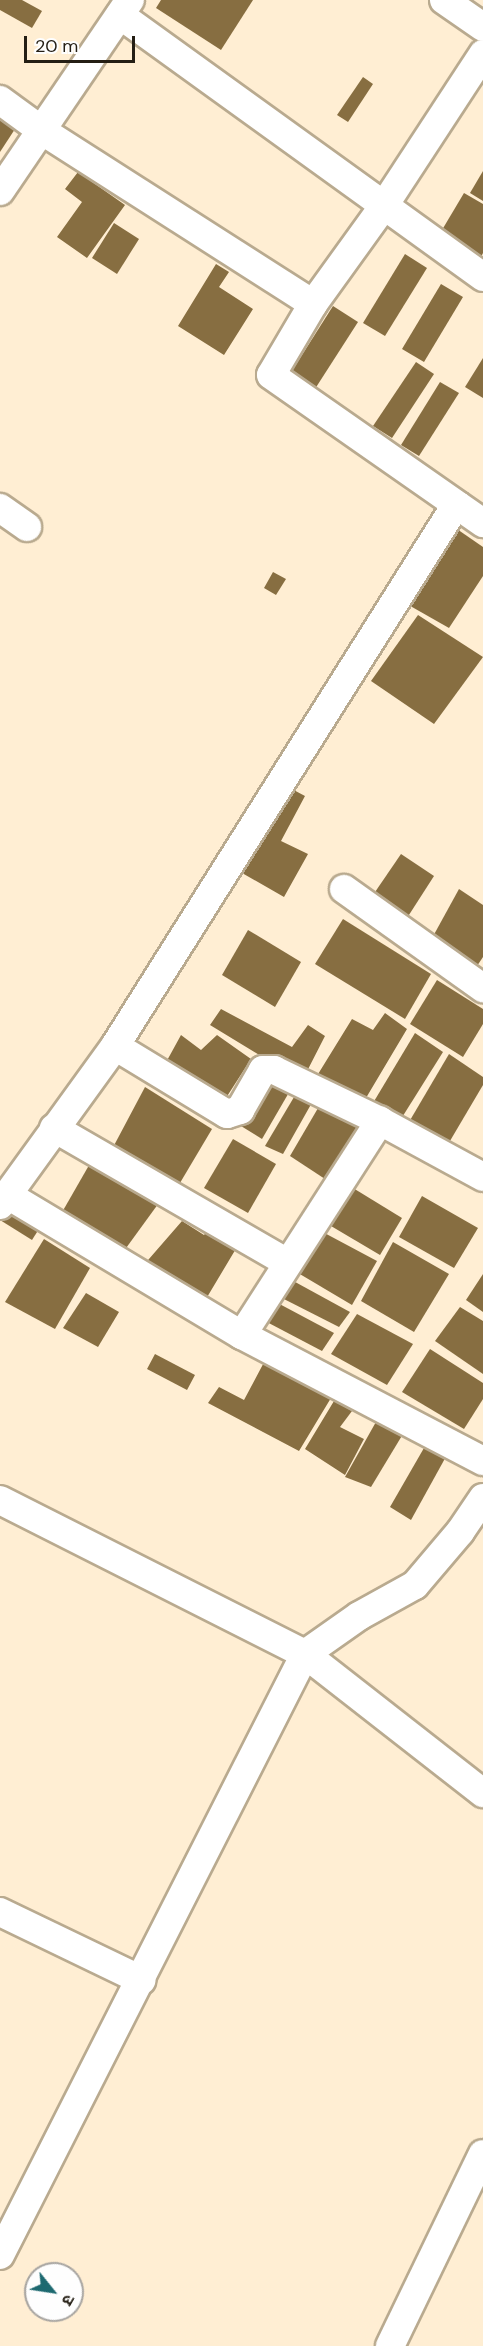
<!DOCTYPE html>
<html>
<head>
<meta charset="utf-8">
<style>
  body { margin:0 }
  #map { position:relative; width:483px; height:2346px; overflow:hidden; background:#ffeed3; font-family:"DM Sans","Noto Sans Devanagari",sans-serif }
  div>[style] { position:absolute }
  .building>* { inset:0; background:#876e41 }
  .roads { filter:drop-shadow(2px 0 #b9aa8f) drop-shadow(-2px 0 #b9aa8f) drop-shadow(0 2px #b9aa8f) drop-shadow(0 -2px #b9aa8f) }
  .minor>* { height:28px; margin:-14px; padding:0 14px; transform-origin:14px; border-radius:14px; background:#fff }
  span { translate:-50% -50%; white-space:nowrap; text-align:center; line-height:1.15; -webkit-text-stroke:4.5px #fefefe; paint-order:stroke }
  .north { position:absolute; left:24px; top:2262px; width:60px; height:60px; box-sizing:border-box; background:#fefefe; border:2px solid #a7a4a0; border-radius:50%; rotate:120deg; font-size:16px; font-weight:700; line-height:24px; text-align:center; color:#241e14 }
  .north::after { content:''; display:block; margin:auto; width:21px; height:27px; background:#1d6970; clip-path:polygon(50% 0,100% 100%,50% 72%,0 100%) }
  .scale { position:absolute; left:24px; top:36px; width:111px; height:27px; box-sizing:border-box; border:3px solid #241e14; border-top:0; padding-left:8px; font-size:18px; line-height:21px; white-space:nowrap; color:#241e14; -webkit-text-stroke:4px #fefefe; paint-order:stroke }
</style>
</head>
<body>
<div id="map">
  <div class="building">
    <div style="clip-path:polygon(0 0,22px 0,42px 11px,32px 28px,0 10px)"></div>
    <div style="clip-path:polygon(161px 0,253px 0,221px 50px,156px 8px)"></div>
    <div style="clip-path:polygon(363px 77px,373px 84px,348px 122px,337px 115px)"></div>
    <div style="clip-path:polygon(0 119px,15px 129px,0 152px)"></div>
    <div style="clip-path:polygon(483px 171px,483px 201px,470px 193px)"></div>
    <div style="clip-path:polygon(78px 172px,125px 205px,87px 258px,57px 237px,82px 202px,65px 189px)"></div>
    <div style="clip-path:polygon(464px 193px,483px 204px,483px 253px,480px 259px,439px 235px)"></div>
    <div style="clip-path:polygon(114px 223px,139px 239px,117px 274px,92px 258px)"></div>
    <div style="clip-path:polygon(405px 254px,427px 268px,385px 336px,363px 323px)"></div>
    <div style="clip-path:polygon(216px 264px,229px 272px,219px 287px,253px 309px,224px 355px,178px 326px)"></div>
    <div style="clip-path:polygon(441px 284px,463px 297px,424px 362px,402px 349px)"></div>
    <div style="clip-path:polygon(333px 306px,358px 322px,313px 392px,288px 377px)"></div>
    <div style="clip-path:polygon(483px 358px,483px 398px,465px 387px)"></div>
    <div style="clip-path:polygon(416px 362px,434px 374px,392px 438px,373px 426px)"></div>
    <div style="clip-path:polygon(440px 382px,459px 393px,419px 456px,401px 445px)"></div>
    <div style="clip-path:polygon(454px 527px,483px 547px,483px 576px,449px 628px,405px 603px)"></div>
    <div style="clip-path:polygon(273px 572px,286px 579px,276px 595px,264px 588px)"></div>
    <div style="clip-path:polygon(418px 615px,483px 657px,434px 724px,371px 681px)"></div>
    <div style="clip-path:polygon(288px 787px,305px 796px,281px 841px,308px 854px,284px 897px,242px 873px)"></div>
    <div style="clip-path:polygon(401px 854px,434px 876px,407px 918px,373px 895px)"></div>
    <div style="clip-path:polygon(459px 889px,483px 905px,483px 957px,475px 969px,431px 940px)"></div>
    <div style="clip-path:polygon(343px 919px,431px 974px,405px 1019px,315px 964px)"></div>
    <div style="clip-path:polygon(248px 930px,301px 962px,275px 1007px,222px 975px)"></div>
    <div style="clip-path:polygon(437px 980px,483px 1009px,483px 1024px,463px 1057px,410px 1024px)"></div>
    <div style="clip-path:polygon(221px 1009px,292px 1047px,308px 1025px,325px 1036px,302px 1081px,210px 1025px)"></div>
    <div style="clip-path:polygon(385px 1013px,407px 1029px,363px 1103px,315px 1079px,352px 1019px,373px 1030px)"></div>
    <div style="clip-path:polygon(415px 1033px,443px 1052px,401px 1119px,373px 1103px)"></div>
    <div style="clip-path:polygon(181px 1035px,201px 1050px,217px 1035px,251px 1059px,224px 1101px,164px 1066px)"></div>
    <div style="clip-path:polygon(449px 1054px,483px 1077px,483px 1085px,447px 1146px,409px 1122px)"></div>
    <div style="clip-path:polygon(269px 1076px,291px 1089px,262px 1139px,241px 1126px)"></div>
    <div style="clip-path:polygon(145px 1087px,212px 1129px,177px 1188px,110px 1153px)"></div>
    <div style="clip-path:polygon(297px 1092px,314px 1099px,283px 1154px,265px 1146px)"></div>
    <div style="clip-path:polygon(321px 1103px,359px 1124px,325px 1179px,290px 1156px)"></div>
    <div style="clip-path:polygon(233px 1139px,276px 1164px,248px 1213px,204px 1188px)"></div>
    <div style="clip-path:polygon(92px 1160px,161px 1200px,121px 1255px,57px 1221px)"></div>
    <div style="clip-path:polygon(353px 1188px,402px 1218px,380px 1255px,331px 1226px)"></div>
    <div style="clip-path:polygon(422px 1196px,478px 1228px,454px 1268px,399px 1237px)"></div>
    <div style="clip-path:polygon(8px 1199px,44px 1221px,32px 1240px,0 1220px)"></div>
    <div style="clip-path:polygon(182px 1221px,204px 1235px,211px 1227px,237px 1247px,200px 1309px,142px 1267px)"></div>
    <div style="clip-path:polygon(317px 1229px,377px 1261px,352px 1305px,293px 1270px)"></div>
    <div style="clip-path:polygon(44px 1239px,90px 1268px,55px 1329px,5px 1302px)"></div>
    <div style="clip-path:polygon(393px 1242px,449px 1274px,414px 1332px,361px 1301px)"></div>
    <div style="clip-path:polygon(483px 1274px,483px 1312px,466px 1300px)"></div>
    <div style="clip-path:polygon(286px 1277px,350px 1312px,339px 1327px,276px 1295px)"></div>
    <div style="clip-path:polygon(86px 1293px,119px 1312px,98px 1347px,63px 1328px)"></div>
    <div style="clip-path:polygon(272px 1300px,334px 1333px,322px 1351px,263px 1320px)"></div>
    <div style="clip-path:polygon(460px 1307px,483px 1321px,483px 1374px,435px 1341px)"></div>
    <div style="clip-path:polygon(357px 1314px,413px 1344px,387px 1385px,331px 1354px)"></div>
    <div style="clip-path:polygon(430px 1349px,483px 1383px,483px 1399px,464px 1429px,402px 1392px)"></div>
    <div style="clip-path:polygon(270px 1351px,337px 1388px,299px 1451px,208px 1403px,219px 1387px,244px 1400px)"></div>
    <div style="clip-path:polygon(155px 1354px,195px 1375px,187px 1390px,147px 1369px)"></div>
    <div style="clip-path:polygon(334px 1401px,352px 1411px,340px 1427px,364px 1439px,345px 1475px,305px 1449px)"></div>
    <div style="clip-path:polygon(381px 1413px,406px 1429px,371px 1487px,345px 1477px)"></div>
    <div style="clip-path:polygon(428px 1441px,448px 1453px,411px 1520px,390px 1507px)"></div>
  </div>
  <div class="roads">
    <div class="minor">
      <div style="left:444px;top:0;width:47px;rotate:34.7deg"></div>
      <div style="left:120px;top:15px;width:448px;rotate:35.8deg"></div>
      <div style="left:0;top:100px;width:51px;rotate:36.2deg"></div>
      <div style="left:41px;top:130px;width:323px;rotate:32.6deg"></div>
      <div style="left:313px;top:304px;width:82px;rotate:120.6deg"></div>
      <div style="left:271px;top:375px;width:259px;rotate:34.9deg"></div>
      <div style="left:0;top:191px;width:231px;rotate:-55.8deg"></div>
      <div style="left:313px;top:304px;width:120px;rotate:-54.2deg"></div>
      <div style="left:383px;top:207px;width:183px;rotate:-56.8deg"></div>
      <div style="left:0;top:508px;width:33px;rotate:35deg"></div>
      <div style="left:344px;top:889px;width:171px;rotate:35.5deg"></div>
      <div style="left:115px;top:1046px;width:131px;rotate:31.3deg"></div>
      <div style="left:227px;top:1114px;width:14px;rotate:-17deg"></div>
      <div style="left:240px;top:1110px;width:46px;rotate:-60.1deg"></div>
      <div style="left:263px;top:1070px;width:11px"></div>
      <div style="left:274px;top:1070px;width:118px;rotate:25.7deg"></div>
      <div style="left:380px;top:1121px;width:117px;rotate:28.5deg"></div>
      <div style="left:54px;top:1128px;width:270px;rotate:30deg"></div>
      <div style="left:6px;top:1194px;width:275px;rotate:30.9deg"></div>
      <div style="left:242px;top:1335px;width:272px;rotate:27.6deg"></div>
      <div style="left:0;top:1205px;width:196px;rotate:-54.1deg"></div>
      <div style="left:115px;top:1046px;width:640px;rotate:-57.78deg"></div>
      <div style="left:242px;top:1335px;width:255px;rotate:-57.2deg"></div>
      <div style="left:0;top:1500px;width:342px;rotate:26.8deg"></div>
      <div style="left:305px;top:1654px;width:66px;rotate:-35.1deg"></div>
      <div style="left:359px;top:1616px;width:64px;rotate:-29deg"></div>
      <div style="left:415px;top:1585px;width:70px;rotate:-49.7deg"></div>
      <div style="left:460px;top:1532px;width:41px;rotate:-55.9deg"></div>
      <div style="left:0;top:1912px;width:157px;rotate:25.7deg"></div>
      <div style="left:0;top:2255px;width:674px;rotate:-63.09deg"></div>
      <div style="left:305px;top:1654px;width:226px;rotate:38deg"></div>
      <div style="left:390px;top:2346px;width:213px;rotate:-64.2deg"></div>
    </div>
  </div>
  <div class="north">उ</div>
  <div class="scale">20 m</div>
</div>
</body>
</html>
